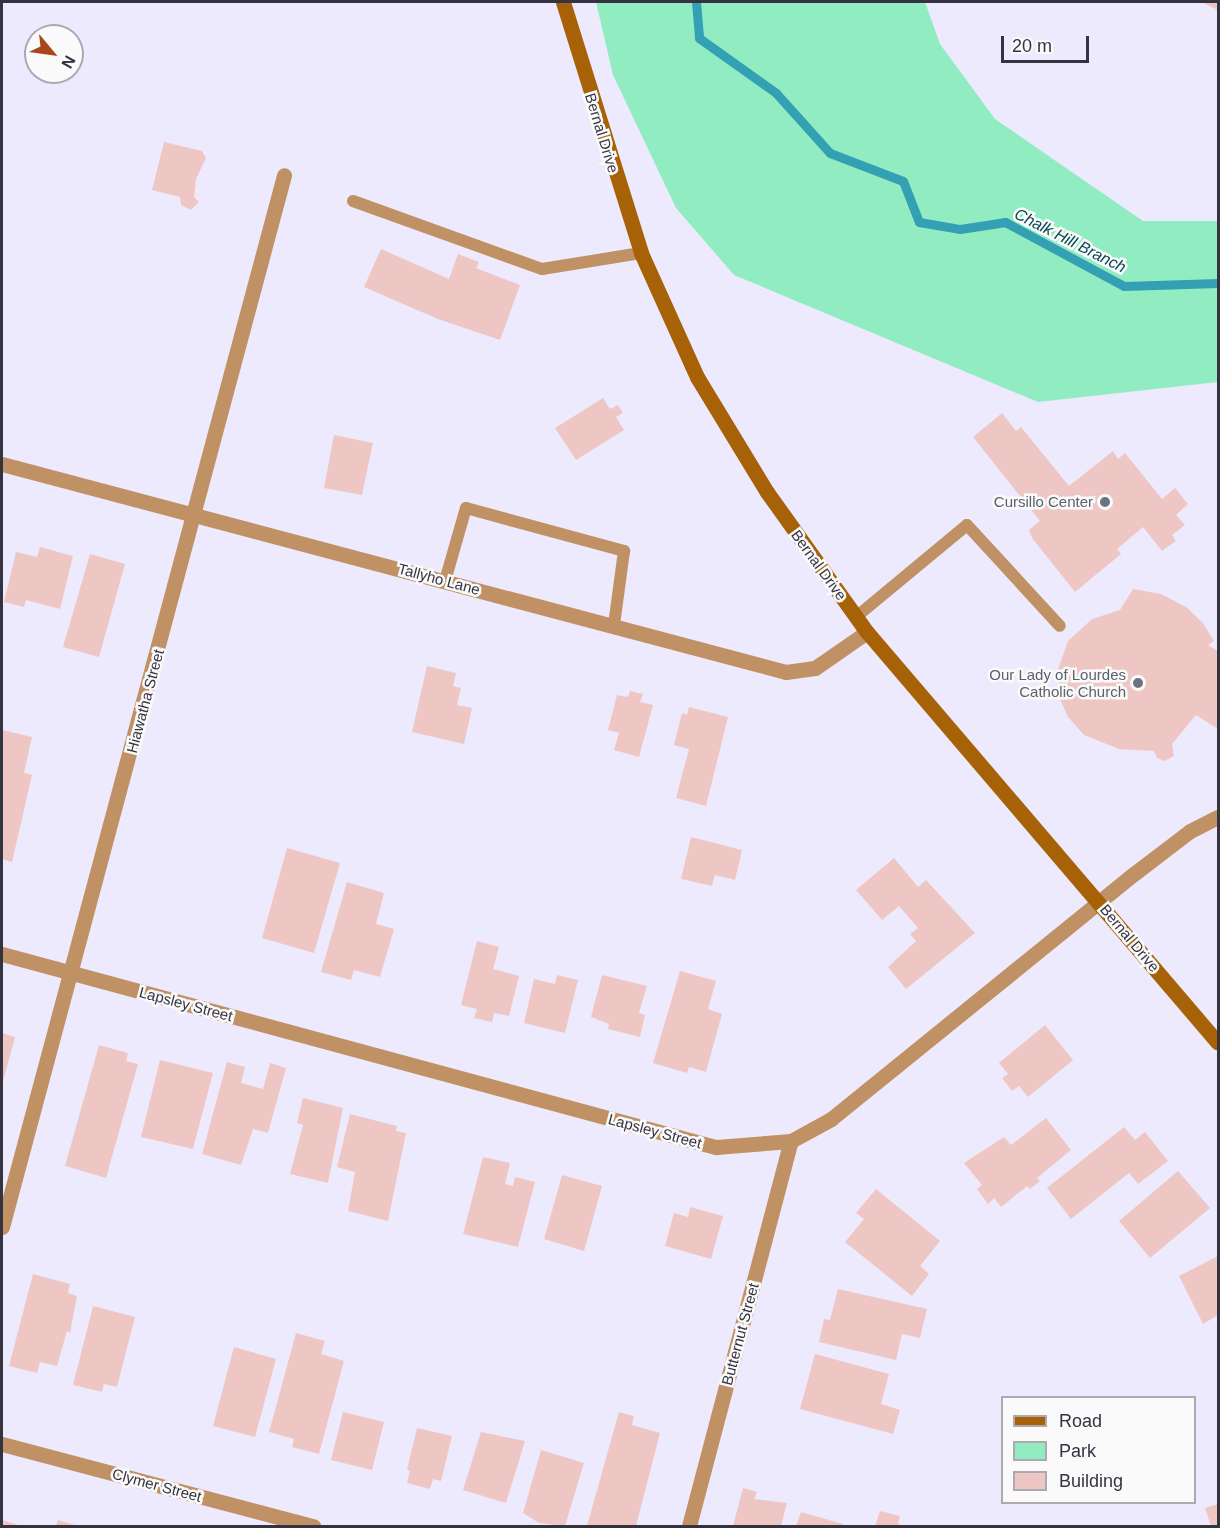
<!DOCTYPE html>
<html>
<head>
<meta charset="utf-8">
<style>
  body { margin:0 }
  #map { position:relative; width:1220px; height:1528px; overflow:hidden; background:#eeeafd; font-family:Helvetica,sans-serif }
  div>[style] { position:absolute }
  .green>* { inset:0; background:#91edc1 }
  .stream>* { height:9px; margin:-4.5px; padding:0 4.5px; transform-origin:4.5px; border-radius:4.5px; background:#34a0b4 }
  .building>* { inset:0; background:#eec7c4 }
  .lane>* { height:12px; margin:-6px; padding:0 6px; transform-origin:6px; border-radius:6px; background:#c09165 }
  .street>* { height:15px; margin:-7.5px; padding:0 7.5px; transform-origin:7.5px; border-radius:7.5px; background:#c09165 }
  .secondary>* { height:15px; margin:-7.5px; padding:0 7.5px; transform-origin:7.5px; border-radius:7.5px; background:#a76207 }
  .dots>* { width:16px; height:16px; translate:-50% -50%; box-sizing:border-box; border:3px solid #fafafa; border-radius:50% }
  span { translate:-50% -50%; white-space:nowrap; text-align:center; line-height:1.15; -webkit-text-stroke:5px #fafafa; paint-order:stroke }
  .street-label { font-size:15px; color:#363340 }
  .worship-label { font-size:15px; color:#5b616d }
  .right { translate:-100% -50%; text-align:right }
  .water-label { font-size:16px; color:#074853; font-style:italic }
  .frame { position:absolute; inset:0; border:3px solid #363340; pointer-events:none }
  .legend { position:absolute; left:1001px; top:1396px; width:195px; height:108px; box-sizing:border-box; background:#fafafa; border:2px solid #acaab0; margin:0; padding:8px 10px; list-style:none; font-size:18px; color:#363340 }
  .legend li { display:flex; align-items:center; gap:12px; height:30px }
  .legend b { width:30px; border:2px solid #acaab0 }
  .north { position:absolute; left:24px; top:24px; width:60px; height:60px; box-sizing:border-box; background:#fafafa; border:2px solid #acaab0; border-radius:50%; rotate:119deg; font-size:16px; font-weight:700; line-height:24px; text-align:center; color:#363340 }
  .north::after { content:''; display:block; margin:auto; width:21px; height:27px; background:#ab461a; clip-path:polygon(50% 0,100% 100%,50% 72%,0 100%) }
  .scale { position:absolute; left:1001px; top:36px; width:88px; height:27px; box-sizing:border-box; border:3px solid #363340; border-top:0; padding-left:8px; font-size:18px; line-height:21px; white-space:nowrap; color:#363340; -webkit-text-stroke:4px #fafafa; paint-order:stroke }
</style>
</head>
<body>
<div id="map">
  <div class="green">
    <div style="clip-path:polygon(596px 2px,925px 2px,940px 44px,995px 119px,1143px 221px,1218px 221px,1218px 382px,1038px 402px,734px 275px,676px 208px,613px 75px)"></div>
  </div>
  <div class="stream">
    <div style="left:696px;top:2px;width:36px;rotate:85deg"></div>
    <div style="left:699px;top:38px;width:95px;rotate:35.5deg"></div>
    <div style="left:776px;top:93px;width:81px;rotate:48deg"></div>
    <div style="left:830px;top:153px;width:78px;rotate:21deg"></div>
    <div style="left:903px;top:181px;width:44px;rotate:68.7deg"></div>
    <div style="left:919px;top:222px;width:42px;rotate:9.7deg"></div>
    <div style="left:960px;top:229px;width:46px;rotate:-8.8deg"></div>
    <div style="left:1005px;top:222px;width:135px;rotate:28.3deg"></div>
    <div style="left:1124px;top:286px;width:94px;rotate:-1.8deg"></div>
  </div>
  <div class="building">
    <div style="clip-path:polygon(1201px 2px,1218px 2px,1218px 10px)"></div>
    <div style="clip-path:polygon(164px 142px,202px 151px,206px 158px,196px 179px,194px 197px,199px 202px,191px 210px,181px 205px,180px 197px,152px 190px)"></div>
    <div style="clip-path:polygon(381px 249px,449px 279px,458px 254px,479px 262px,476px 268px,520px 285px,500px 340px,438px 319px,364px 287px)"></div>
    <div style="clip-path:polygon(603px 398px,610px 409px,618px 405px,623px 413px,616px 417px,624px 430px,576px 460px,555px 428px)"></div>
    <div style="clip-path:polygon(1002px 413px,1016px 431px,1021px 427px,1069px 486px,1113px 451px,1118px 459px,1125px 453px,1162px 499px,1175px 488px,1188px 504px,1176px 515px,1185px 525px,1172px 535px,1176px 541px,1162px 551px,1143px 527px,1117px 549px,1121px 554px,1075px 592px,1032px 538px,1029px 530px,1040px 521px,973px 437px)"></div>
    <div style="clip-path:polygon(334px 435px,373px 443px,362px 495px,324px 488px)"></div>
    <div style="clip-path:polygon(40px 547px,73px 556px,60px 609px,26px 600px,24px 607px,4px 602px,16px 552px,37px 557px)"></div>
    <div style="clip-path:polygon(90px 554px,125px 564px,99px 657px,63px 647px)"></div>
    <div style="clip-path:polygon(1133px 589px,1161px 594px,1186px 607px,1203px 623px,1214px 641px,1208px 645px,1218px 651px,1218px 729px,1196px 715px,1172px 744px,1174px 756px,1165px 761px,1157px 758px,1154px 751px,1119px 749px,1084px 735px,1068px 717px,1059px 697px,1058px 669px,1068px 641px,1092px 619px,1120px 610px)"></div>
    <div style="clip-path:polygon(427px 666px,456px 673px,453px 686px,461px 688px,457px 705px,472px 708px,464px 744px,412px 732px)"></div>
    <div style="clip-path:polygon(630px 691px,643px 694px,640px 702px,653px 705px,639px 757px,614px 750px,619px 733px,608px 730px,617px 695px,628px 697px)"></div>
    <div style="clip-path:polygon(689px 707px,728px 717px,706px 806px,676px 798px,689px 749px,674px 745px,682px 713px,687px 715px)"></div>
    <div style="clip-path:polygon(2px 730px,32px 737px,24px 773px,32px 775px,12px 862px,2px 859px)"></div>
    <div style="clip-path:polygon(691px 837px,742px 850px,735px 880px,715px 875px,712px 886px,681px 879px)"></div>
    <div style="clip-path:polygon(287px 848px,340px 863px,314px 953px,262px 938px)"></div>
    <div style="clip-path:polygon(894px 858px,918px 887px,926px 880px,975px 933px,906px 989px,888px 967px,916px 941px,910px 934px,918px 928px,899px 906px,882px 920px,856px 890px)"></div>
    <div style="clip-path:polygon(347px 882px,384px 893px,376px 924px,394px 929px,380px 977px,354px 970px,351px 980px,321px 972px)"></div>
    <div style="clip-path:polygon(477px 941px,499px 947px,493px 969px,519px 976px,509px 1016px,494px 1013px,492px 1022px,474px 1018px,477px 1009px,461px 1005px)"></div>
    <div style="clip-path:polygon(680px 971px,716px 981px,708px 1009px,722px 1014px,706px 1072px,689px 1067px,687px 1073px,653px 1063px)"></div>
    <div style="clip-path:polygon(557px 975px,578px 980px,565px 1033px,524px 1023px,534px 979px,555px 984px)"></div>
    <div style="clip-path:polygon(602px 975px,647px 986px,639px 1013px,645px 1015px,640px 1037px,608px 1029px,609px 1024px,591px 1017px)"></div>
    <div style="clip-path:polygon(1045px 1025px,1073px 1060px,1028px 1097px,1019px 1086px,1012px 1091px,1002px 1078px,1008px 1074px,999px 1063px)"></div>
    <div style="clip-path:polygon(2px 1033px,15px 1037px,2px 1085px)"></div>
    <div style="clip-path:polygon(99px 1045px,128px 1053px,126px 1061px,138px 1064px,106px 1178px,65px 1166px)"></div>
    <div style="clip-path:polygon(160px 1060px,213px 1073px,193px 1149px,141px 1137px)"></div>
    <div style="clip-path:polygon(227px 1062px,245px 1067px,241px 1083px,263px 1089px,270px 1063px,286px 1068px,268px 1133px,253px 1129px,241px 1165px,202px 1154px)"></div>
    <div style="clip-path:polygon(303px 1098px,343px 1108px,328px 1183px,290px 1174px,303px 1125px,297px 1123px)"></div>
    <div style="clip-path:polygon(350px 1114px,397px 1126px,396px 1131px,406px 1133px,388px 1221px,348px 1211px,355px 1172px,337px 1167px)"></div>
    <div style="clip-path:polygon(1046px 1118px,1071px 1150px,1037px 1178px,1040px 1181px,1030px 1189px,1027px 1186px,1001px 1207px,994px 1198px,988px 1204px,977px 1189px,982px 1185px,964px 1163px,1004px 1137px,1011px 1145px)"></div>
    <div style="clip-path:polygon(1124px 1127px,1135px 1140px,1145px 1132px,1168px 1161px,1138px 1184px,1129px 1173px,1071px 1219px,1047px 1188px)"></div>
    <div style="clip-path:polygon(483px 1157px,510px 1163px,505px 1184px,513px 1186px,515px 1177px,535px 1182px,518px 1247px,463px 1234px)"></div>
    <div style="clip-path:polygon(1178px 1171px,1210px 1208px,1150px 1258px,1119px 1221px)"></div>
    <div style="clip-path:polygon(562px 1175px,602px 1186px,584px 1251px,544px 1239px)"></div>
    <div style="clip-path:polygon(876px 1189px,940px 1241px,920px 1266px,929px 1274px,912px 1296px,845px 1242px,864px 1219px,856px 1213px)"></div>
    <div style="clip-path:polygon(690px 1207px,723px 1216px,711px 1259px,665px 1246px,674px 1213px,688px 1217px)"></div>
    <div style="clip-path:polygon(1218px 1256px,1218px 1315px,1203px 1324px,1179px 1276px)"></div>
    <div style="clip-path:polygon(33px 1274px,70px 1284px,68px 1293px,77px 1296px,70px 1333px,67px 1331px,57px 1366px,40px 1362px,37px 1373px,9px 1366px)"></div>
    <div style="clip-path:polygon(838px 1289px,927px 1309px,920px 1338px,902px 1334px,896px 1360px,819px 1342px,824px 1319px,830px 1320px)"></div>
    <div style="clip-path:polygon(93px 1306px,135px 1317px,117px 1387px,104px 1384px,102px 1392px,73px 1385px)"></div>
    <div style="clip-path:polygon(296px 1333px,325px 1341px,321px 1354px,344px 1361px,319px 1454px,292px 1447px,294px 1439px,269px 1432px)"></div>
    <div style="clip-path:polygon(234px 1347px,276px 1359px,255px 1437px,213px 1426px)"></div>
    <div style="clip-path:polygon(815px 1354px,889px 1374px,881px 1404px,900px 1410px,893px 1434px,800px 1409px)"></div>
    <div style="clip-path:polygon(343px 1412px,384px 1422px,372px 1470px,331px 1460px)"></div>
    <div style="clip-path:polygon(619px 1412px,634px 1416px,632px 1425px,660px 1433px,636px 1526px,587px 1526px)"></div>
    <div style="clip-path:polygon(417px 1428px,452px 1436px,441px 1481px,433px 1479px,430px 1489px,407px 1483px,410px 1471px,407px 1470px)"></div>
    <div style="clip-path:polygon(481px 1432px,525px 1441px,506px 1503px,463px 1490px)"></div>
    <div style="clip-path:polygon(541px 1450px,584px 1463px,565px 1526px,539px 1523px,523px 1513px)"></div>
    <div style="clip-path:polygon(743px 1488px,757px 1492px,754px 1499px,787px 1503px,781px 1526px,733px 1526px)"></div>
    <div style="clip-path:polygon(1218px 1504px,1218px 1526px,1211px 1526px,1205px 1508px)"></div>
    <div style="clip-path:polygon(880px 1511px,900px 1516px,898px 1524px,906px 1526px,875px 1526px)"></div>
    <div style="clip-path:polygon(801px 1512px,843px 1524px,842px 1526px,796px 1526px)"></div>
    <div style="clip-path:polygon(2px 1520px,21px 1526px,2px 1526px)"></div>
    <div style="clip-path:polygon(58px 1520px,78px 1526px,56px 1526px)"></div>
  </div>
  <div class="lane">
    <div style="left:353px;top:201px;width:201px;rotate:19.8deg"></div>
    <div style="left:542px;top:269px;width:100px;rotate:-9.2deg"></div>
    <div style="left:445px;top:581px;width:76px;rotate:-74deg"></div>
    <div style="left:466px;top:508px;width:164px;rotate:15.2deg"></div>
    <div style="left:624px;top:551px;width:75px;rotate:97.7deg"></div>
    <div style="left:856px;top:617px;width:144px;rotate:-39.7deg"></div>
    <div style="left:967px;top:525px;width:137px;rotate:47.4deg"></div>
  </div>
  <div class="street">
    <div style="left:2px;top:464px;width:811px;rotate:14.86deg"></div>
    <div style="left:786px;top:672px;width:29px;rotate:-8deg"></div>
    <div style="left:815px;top:668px;width:63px;rotate:-34.7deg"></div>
    <div style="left:2px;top:954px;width:740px;rotate:15.13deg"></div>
    <div style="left:716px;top:1147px;width:75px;rotate:-4.6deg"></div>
    <div style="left:791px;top:1141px;width:46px;rotate:-28.8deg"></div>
    <div style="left:831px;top:1119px;width:391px;rotate:-39deg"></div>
    <div style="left:1135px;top:873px;width:69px;rotate:-37.4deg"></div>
    <div style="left:1190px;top:831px;width:31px;rotate:-27deg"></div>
    <div style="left:2px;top:1227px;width:1089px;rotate:-74.99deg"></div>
    <div style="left:2px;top:1444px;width:322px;rotate:14.8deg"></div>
    <div style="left:689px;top:1526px;width:398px;rotate:-75.2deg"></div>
  </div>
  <div class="secondary">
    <div style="left:563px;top:2px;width:263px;rotate:72.7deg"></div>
    <div style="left:641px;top:253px;width:136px;rotate:65.7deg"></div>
    <div style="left:697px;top:377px;width:135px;rotate:58.7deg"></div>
    <div style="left:767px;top:492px;width:172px;rotate:54.5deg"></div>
    <div style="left:867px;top:632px;width:540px;rotate:49.5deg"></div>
  </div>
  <div class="dots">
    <div style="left:1105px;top:502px;background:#6b7280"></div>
    <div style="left:1138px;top:683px;background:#6b7280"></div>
  </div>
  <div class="street-label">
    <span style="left:602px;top:133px;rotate:73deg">Bernal Drive</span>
    <span style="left:819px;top:565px;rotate:54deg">Bernal Drive</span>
    <span style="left:439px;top:579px;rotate:15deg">Tallyho Lane</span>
    <span style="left:145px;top:701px;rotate:-75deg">Hiawatha Street</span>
    <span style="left:1130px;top:938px;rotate:50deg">Bernal Drive</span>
    <span style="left:186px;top:1004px;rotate:15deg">Lapsley Street</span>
    <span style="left:655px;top:1131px;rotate:15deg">Lapsley Street</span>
    <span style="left:740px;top:1334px;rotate:-75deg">Butternut Street</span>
    <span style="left:157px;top:1485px;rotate:15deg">Clymer Street</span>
  </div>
  <div class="worship-label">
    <span class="right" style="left:1093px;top:502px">Cursillo Center</span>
    <span class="right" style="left:1126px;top:683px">Our Lady of Lourdes<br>Catholic Church</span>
  </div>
  <div class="water-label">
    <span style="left:1070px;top:241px;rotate:27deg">Chalk Hill Branch</span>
  </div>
  <div class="frame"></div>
  <ul class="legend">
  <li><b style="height:8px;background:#a76207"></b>Road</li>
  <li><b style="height:16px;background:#91edc1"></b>Park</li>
  <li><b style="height:16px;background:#eec7c4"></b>Building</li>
  </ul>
  <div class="north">N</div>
  <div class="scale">20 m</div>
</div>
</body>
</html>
